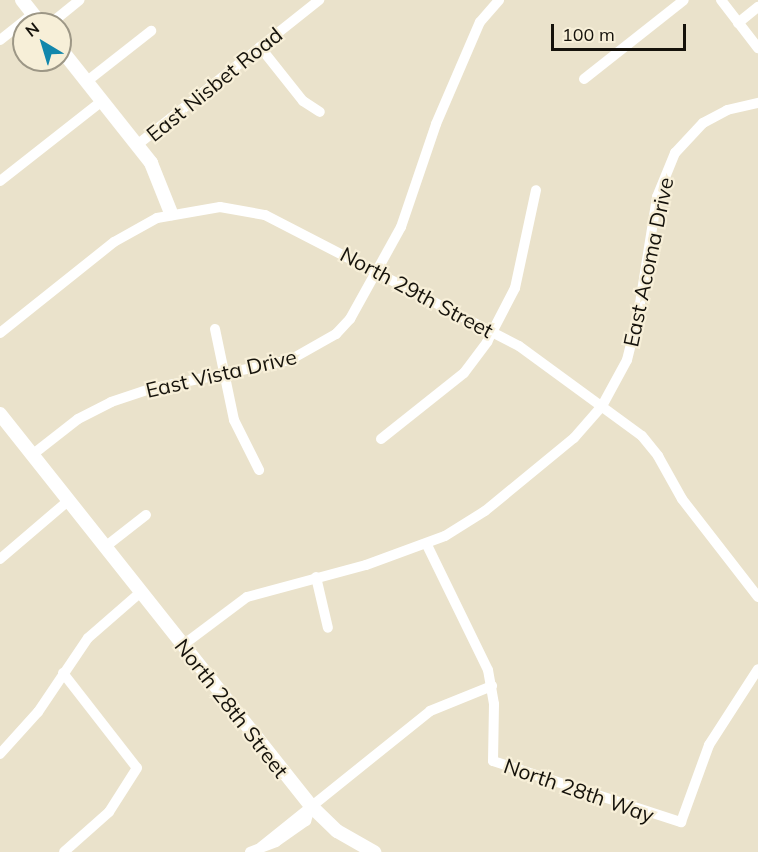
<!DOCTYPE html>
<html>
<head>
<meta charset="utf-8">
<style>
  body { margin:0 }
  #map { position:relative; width:758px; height:852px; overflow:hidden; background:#eae2cb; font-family:Mulish,sans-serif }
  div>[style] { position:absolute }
  .minor>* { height:10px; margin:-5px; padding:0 5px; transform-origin:5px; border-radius:5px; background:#fff }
  .tertiary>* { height:14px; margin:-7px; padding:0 7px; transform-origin:7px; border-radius:7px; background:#fff }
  span { translate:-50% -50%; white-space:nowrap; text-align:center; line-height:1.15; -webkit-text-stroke:4.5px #f7efd8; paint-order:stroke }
  .street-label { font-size:21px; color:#15120b }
  .north { position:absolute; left:12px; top:12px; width:60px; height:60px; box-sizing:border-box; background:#f7efd8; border:2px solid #9d9786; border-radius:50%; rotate:322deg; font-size:16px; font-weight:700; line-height:24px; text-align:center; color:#15120b }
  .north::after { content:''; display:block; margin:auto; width:21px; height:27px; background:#1287ac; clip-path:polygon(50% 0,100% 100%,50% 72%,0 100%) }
  .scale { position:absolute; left:551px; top:24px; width:135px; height:27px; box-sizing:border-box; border:3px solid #15120b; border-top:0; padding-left:8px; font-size:18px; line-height:21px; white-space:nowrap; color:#15120b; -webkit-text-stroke:4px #f7efd8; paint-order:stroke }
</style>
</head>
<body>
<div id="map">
  <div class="minor">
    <div style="left:721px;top:0;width:61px;rotate:52.4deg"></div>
    <div style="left:738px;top:23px;width:26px;rotate:-39deg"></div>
    <div style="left:50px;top:24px;width:38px;rotate:-39deg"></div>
    <div style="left:0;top:40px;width:42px;rotate:-38.2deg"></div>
    <div style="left:260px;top:47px;width:69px;rotate:51.5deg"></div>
    <div style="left:303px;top:101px;width:20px;rotate:33deg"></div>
    <div style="left:584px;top:79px;width:127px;rotate:-38.3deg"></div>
    <div style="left:86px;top:82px;width:83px;rotate:-38.1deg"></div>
    <div style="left:137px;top:145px;width:233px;rotate:-38.5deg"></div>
    <div style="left:0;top:181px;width:130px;rotate:-38.1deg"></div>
    <div style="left:215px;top:329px;width:93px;rotate:78.2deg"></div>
    <div style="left:234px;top:420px;width:56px;rotate:63.4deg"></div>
    <div style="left:0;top:333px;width:146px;rotate:-38.6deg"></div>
    <div style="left:114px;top:242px;width:49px;rotate:-29.2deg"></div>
    <div style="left:157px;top:218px;width:64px;rotate:-9.9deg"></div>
    <div style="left:220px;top:207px;width:46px;rotate:10.1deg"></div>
    <div style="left:265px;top:215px;width:286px;rotate:27.3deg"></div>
    <div style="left:519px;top:346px;width:152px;rotate:36.2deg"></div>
    <div style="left:642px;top:436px;width:26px;rotate:51deg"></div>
    <div style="left:658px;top:456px;width:49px;rotate:60.8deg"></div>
    <div style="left:682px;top:499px;width:124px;rotate:52.2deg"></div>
    <div style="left:381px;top:439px;width:106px;rotate:-38.5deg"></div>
    <div style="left:464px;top:373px;width:39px;rotate:-53deg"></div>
    <div style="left:487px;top:342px;width:61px;rotate:-62.6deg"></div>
    <div style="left:515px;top:288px;width:100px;rotate:-77.9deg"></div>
    <div style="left:32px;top:455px;width:58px;rotate:-38deg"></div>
    <div style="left:78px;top:419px;width:37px;rotate:-27deg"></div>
    <div style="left:111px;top:402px;width:41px;rotate:-18.4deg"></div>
    <div style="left:150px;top:389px;width:143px;rotate:-11.7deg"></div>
    <div style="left:290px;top:360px;width:53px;rotate:-29.5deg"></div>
    <div style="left:336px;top:334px;width:21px;rotate:-47deg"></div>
    <div style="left:350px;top:319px;width:105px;rotate:-61deg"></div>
    <div style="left:401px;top:227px;width:109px;rotate:-71.2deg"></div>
    <div style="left:436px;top:124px;width:111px;rotate:-66.7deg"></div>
    <div style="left:480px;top:22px;width:29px;rotate:-49deg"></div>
    <div style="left:427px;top:545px;width:139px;rotate:64deg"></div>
    <div style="left:488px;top:670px;width:35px;rotate:80deg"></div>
    <div style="left:494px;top:704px;width:57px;rotate:91deg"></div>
    <div style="left:493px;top:761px;width:198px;rotate:18deg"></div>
    <div style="left:681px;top:822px;width:82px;rotate:-70deg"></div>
    <div style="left:709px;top:745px;width:90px;rotate:-57.2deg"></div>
    <div style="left:105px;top:547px;width:52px;rotate:-38deg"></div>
    <div style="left:0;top:559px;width:89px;rotate:-40.5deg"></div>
    <div style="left:316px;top:577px;width:52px;rotate:76.8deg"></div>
    <div style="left:183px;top:645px;width:80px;rotate:-36.9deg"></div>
    <div style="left:247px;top:597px;width:123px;rotate:-15.1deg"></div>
    <div style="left:366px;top:565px;width:84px;rotate:-20.2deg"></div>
    <div style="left:445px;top:536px;width:47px;rotate:-32deg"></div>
    <div style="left:485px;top:511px;width:115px;rotate:-39.4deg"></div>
    <div style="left:574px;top:438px;width:43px;rotate:-48.8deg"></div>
    <div style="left:602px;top:406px;width:52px;rotate:-61.5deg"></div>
    <div style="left:627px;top:360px;width:45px;rotate:-76deg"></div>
    <div style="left:638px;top:316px;width:121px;rotate:-80.9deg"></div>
    <div style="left:657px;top:197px;width:48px;rotate:-67.8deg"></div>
    <div style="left:675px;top:153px;width:41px;rotate:-47deg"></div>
    <div style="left:703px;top:123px;width:27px;rotate:-28deg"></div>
    <div style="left:727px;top:110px;width:32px;rotate:-13deg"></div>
    <div style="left:63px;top:673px;width:120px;rotate:52.1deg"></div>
    <div style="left:137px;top:768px;width:52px;rotate:122.5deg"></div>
    <div style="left:109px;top:812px;width:60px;rotate:138.4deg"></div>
    <div style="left:0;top:754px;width:57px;rotate:-47.9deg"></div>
    <div style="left:38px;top:712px;width:89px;rotate:-56deg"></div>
    <div style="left:88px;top:638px;width:70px;rotate:-41deg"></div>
    <div style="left:261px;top:847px;width:217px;rotate:-38.8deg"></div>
    <div style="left:430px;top:711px;width:67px;rotate:-22deg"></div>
    <div style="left:250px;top:852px;width:28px;rotate:-21deg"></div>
    <div style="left:276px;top:842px;width:37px;rotate:-35deg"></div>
    <div style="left:306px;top:821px;width:16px;rotate:-72deg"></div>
  </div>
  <div class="tertiary">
    <div style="left:22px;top:0;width:31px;rotate:52deg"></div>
    <div style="left:60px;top:48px;width:147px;rotate:51.6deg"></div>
    <div style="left:151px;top:163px;width:54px;rotate:68.2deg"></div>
    <div style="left:0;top:414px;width:500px;rotate:51.57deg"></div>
    <div style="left:311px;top:806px;width:36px;rotate:44deg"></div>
    <div style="left:337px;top:831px;width:43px;rotate:29.6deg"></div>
  </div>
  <div class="street-label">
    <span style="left:214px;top:84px;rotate:-39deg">East Nisbet Road</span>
    <span style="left:648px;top:262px;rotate:-78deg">East Acoma Drive</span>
    <span style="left:417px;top:292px;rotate:28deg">North 29th Street</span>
    <span style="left:221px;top:373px;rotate:-13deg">East Vista Drive</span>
    <span style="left:232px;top:708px;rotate:52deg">North 28th Street</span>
    <span style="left:579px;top:790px;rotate:19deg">North 28th Way</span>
  </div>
  <div class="north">N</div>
  <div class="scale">100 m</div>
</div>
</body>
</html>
